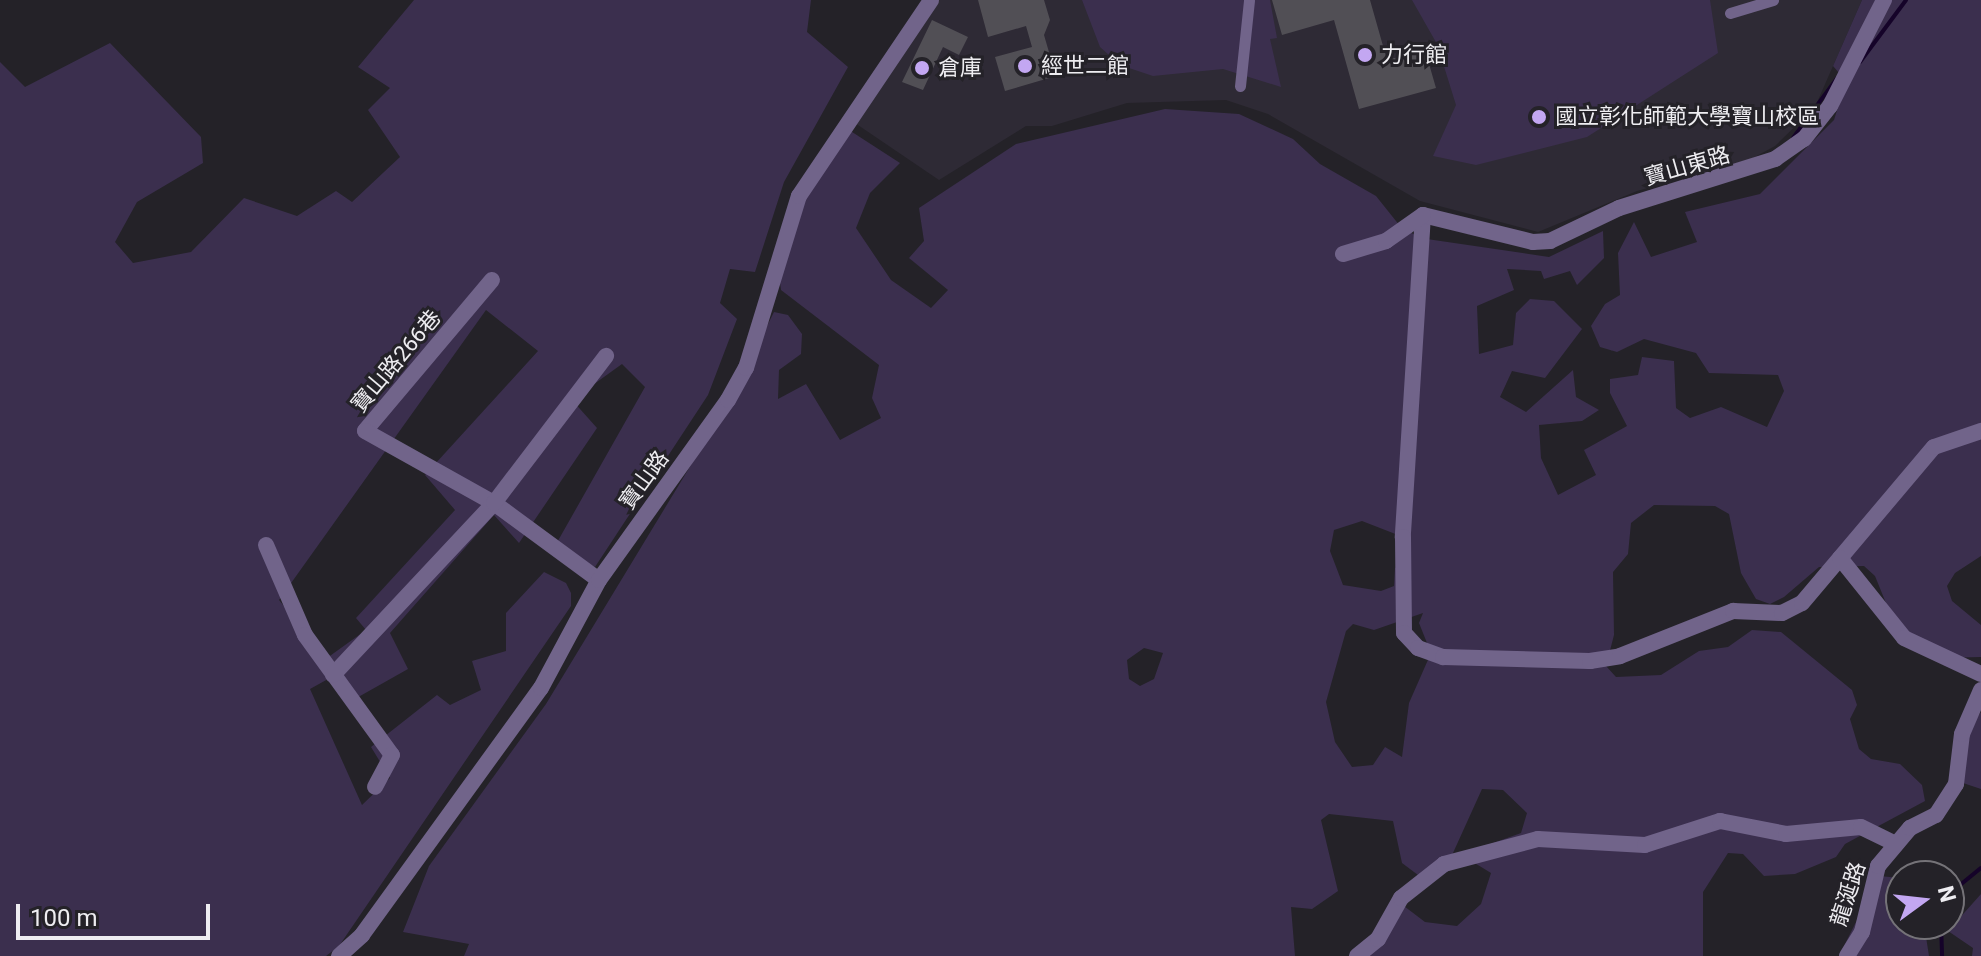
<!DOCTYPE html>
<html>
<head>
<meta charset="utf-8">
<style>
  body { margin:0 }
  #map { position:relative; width:1981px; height:956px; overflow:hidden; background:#242228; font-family:Roboto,"Noto Sans TC",sans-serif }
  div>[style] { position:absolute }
  .built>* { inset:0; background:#2e2a35 }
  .green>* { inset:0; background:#3b2f4e }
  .stream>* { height:4px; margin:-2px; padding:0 2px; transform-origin:2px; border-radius:2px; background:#150329 }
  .building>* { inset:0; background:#514f55 }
  .pedestrian>* { height:11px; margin:-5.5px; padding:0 5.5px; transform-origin:5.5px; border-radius:5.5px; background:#71648a }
  .minor>* { height:16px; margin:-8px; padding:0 8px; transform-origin:8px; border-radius:8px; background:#71648a }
  .dots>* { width:22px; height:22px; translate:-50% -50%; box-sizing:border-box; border:4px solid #242228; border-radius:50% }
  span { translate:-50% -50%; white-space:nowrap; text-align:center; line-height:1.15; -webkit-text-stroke:6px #242228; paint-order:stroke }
  .poi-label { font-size:22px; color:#eeedf1 }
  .left { translate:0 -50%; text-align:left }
  .street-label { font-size:22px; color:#eeedf1 }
  .north { position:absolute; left:1885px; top:860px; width:80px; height:80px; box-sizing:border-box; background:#242228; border:2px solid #757378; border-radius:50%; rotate:75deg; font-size:22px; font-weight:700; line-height:32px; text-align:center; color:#eeedf1 }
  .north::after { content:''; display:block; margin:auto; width:28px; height:36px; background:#c3a7f2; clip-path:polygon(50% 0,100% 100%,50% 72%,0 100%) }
  .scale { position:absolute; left:16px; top:904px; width:194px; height:36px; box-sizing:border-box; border:4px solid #eeedf1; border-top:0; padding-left:10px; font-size:24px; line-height:28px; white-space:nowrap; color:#eeedf1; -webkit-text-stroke:6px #242228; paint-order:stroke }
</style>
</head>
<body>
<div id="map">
  <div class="built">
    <div style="clip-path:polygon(932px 0,1862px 0,1815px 107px,1775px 146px,1751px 159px,1637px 191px,1538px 232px,1420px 201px,1268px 114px,1226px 100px,1127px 103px,1052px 126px,1026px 126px,939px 180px,852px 121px)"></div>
  </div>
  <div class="green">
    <div style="clip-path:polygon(evenodd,414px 0,811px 0,807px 32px,848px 67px,784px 182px,755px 272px,730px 269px,720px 303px,737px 319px,708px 395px,595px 567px,555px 546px,645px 387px,622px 364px,572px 400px,597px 428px,519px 543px,494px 515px,390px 633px,408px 669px,353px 700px,337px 674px,310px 689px,362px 805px,390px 778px,371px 747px,437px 695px,450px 705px,481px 690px,472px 661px,506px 651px,506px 613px,544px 572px,566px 583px,571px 593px,571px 606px,339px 946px,326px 956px,0 956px,0 62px,25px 87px,110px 43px,201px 137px,203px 163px,137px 202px,115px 242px,133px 263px,191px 252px,244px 198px,297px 216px,336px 191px,352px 202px,400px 157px,368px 110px,390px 88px,358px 67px,414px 0,486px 310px,538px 351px,425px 475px,455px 510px,356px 618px,366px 630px,327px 658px,279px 600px,486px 310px)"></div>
    <div style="clip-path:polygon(1082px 0,1270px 0,1277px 38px,1270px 39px,1281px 87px,1223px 69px,1153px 76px,1120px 65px,1100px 47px)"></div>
    <div style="clip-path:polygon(1412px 0,1710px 0,1718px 53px,1587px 137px,1476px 165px,1433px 156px,1456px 105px,1437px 44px)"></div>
    <div style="clip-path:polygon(evenodd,1862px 0,1981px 0,1981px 556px,1955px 573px,1947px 586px,1952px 601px,1981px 625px,1981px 657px,1938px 658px,1892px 618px,1875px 576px,1864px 566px,1819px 567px,1784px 597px,1770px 604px,1756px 599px,1741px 573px,1729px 514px,1715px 506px,1654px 505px,1631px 523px,1628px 554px,1613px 572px,1614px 635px,1606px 666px,1616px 677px,1661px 675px,1699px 651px,1728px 647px,1752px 630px,1781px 632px,1852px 690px,1857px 705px,1850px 719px,1859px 749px,1871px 759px,1900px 764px,1922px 785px,1925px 801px,1845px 844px,1836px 857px,1795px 874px,1764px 876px,1743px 854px,1728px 853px,1703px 892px,1703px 956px,1352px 956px,1400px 903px,1425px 922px,1457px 926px,1481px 904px,1491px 873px,1473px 862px,1471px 851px,1521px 833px,1527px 813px,1503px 790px,1482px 789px,1448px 864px,1418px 875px,1402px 863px,1393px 821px,1329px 814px,1321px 820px,1338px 891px,1312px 909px,1291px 907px,1295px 956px,464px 956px,469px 944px,403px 932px,429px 866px,546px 704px,728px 404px,774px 312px,788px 315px,802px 334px,801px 354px,779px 370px,778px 399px,806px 384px,840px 440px,881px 418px,872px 398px,879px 365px,781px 290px,778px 268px,802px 201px,849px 130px,900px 163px,870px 193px,856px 228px,891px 280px,931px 308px,948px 290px,909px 258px,924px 241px,919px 208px,1016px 144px,1165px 109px,1239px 114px,1293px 139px,1320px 164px,1376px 196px,1400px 226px,1420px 238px,1549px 257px,1603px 231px,1604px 258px,1577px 285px,1570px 271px,1544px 279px,1541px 271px,1507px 269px,1514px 290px,1477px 306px,1479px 354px,1513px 345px,1516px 313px,1530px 299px,1554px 301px,1582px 329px,1545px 378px,1512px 371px,1500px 397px,1526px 412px,1573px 370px,1576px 397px,1599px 410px,1582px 421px,1539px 425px,1541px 458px,1558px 495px,1596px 475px,1584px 450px,1627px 426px,1610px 393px,1610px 379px,1638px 375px,1642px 357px,1674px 361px,1676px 408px,1690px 418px,1721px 407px,1767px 427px,1784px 391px,1778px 375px,1709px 373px,1696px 353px,1644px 339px,1617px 352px,1600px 347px,1591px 326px,1605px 304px,1620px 295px,1618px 253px,1634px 222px,1651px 257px,1697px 242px,1685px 212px,1760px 194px,1834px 120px,1846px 81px,1833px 66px,1862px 0,1362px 521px,1398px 535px,1407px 563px,1395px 568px,1394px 586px,1381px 591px,1343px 585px,1330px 551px,1334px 530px,1362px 521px,1862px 0,1423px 613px,1419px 623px,1431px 653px,1409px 703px,1402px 757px,1385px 747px,1373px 765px,1352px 767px,1335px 742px,1326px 702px,1346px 631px,1353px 624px,1374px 630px,1423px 613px,1862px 0,1144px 648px,1163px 653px,1154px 679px,1140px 686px,1129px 679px,1127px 660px,1144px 648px)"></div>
    <div style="clip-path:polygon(1981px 712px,1981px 789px,1960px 782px,1968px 731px)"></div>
    <div style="clip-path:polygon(1879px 876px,1901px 878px,1901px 924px,1924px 924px,1929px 956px,1839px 956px)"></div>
    <div style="clip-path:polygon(1981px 894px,1981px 956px,1972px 956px,1973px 948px,1948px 931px)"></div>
  </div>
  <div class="stream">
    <div style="left:1860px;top:62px;width:77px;rotate:-53.4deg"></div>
    <div style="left:1793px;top:138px;width:74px;rotate:-53.7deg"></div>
    <div style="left:1949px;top:894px;width:41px;rotate:-39.1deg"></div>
    <div style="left:1941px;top:924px;width:32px;rotate:88deg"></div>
  </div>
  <div class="building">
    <div style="clip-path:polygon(978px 0,1044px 0,1050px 20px,1044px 35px,1056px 76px,1005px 91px,995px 57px,1032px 47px,1026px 26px,988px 37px)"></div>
    <div style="clip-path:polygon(1272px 0,1370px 0,1387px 60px,1425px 50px,1436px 88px,1359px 109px,1334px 20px,1282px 35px)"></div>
    <div style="clip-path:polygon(932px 20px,968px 37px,959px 55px,943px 47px,923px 90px,902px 82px)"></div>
  </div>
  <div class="pedestrian">
    <div style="left:1730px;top:13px;width:45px;rotate:-16.8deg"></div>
    <div style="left:1240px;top:86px;width:86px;rotate:-84deg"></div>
  </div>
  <div class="minor">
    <div style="left:1423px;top:215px;width:323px;rotate:93.6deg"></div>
    <div style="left:1403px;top:537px;width:96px;rotate:89.4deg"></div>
    <div style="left:1404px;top:633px;width:21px;rotate:47deg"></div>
    <div style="left:1418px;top:648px;width:27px;rotate:20deg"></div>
    <div style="left:1443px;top:657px;width:147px;rotate:1.6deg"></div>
    <div style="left:1590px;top:661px;width:30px;rotate:-9deg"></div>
    <div style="left:1620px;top:656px;width:122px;rotate:-21.7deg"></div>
    <div style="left:1733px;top:611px;width:49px;rotate:2.3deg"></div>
    <div style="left:1782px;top:613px;width:22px;rotate:-27deg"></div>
    <div style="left:1802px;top:603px;width:204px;rotate:-49.8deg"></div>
    <div style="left:1934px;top:447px;width:50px;rotate:-18.8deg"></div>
    <div style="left:1423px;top:215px;width:113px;rotate:13.8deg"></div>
    <div style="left:1533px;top:242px;width:17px;rotate:-3deg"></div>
    <div style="left:1550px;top:241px;width:76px;rotate:-25.6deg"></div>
    <div style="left:1619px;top:208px;width:164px;rotate:-17.4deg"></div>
    <div style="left:1775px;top:159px;width:35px;rotate:-35deg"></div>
    <div style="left:1804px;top:139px;width:42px;rotate:-51.8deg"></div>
    <div style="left:1830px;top:106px;width:119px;rotate:-63deg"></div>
    <div style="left:1343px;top:254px;width:45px;rotate:-16.8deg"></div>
    <div style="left:1386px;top:241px;width:45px;rotate:-35.1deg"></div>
    <div style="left:492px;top:280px;width:197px;rotate:130.1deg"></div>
    <div style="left:365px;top:431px;width:148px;rotate:29.2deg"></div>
    <div style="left:494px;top:503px;width:130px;rotate:36.3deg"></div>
    <div style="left:266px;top:545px;width:98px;rotate:66.6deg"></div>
    <div style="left:305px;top:635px;width:148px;rotate:54.1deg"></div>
    <div style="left:392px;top:755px;width:36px;rotate:118deg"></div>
    <div style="left:1840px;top:558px;width:102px;rotate:51.3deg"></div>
    <div style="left:1904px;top:638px;width:85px;rotate:25.1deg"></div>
    <div style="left:333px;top:675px;width:236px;rotate:-46.9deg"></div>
    <div style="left:494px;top:503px;width:185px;rotate:-52.7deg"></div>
    <div style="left:339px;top:956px;width:31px;rotate:-42deg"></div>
    <div style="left:362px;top:935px;width:305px;rotate:-54.1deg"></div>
    <div style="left:541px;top:688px;width:123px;rotate:-61.8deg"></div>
    <div style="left:599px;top:580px;width:221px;rotate:-54.4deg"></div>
    <div style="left:728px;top:400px;width:37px;rotate:-61deg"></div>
    <div style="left:746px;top:368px;width:180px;rotate:-72.9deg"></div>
    <div style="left:799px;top:196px;width:236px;rotate:-56deg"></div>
    <div style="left:1357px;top:956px;width:27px;rotate:-39deg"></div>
    <div style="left:1378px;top:939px;width:47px;rotate:-60.7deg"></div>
    <div style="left:1401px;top:898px;width:55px;rotate:-38.3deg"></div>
    <div style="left:1444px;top:864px;width:97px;rotate:-14.9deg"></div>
    <div style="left:1538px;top:839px;width:107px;rotate:3.2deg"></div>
    <div style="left:1645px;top:845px;width:79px;rotate:-17.7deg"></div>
    <div style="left:1720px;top:821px;width:67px;rotate:11.1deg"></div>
    <div style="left:1786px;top:834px;width:75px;rotate:-5.3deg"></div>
    <div style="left:1861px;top:827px;width:39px;rotate:26deg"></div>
    <div style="left:1847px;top:956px;width:28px;rotate:-58deg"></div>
    <div style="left:1862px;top:932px;width:68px;rotate:-76.4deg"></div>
    <div style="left:1878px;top:866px;width:50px;rotate:-49.9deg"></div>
    <div style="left:1910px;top:828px;width:29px;rotate:-27deg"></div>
    <div style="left:1936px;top:815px;width:37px;rotate:-57deg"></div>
    <div style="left:1956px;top:784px;width:50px;rotate:-83.2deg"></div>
    <div style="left:1962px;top:734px;width:48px;rotate:-66.6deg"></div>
  </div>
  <div class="dots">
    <div style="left:1365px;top:55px;background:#c3a7f2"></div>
    <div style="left:1025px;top:66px;background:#c3a7f2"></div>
    <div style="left:922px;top:68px;background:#c3a7f2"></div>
    <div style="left:1539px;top:117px;background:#c3a7f2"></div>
  </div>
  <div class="poi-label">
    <span class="left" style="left:1381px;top:55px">力行館</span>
    <span class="left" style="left:1041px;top:66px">經世二館</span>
    <span class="left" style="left:938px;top:68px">倉庫</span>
    <span class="left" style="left:1555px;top:117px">國立彰化師範大學寶山校區</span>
  </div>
  <div class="street-label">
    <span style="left:1687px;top:166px;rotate:-16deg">寶山東路</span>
    <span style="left:396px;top:361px;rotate:-50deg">寶山路266巷</span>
    <span style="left:644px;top:480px;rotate:-54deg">寶山路</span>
    <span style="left:1848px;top:894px;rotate:-72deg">龍涎路</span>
  </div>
  <div class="north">N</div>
  <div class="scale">100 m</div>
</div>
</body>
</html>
